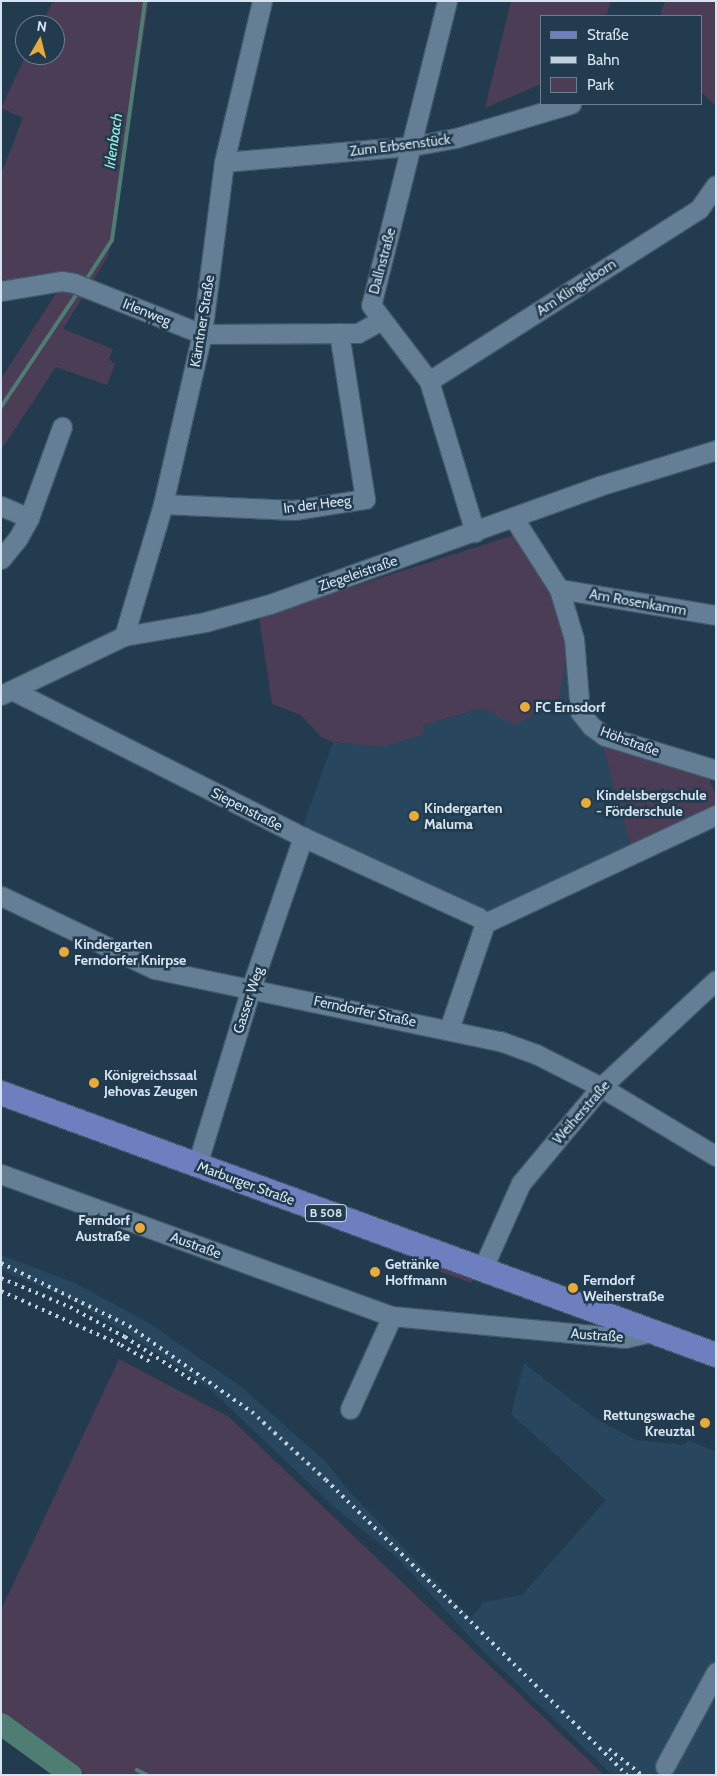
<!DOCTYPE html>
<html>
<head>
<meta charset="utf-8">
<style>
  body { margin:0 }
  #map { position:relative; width:717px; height:1776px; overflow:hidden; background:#223b4e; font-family:Cabin,sans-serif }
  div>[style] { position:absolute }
  .built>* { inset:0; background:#28465e }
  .green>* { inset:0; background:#4b3d56 }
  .stream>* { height:4px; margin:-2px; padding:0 2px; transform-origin:2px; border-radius:2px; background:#4e7e73 }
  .river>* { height:22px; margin:-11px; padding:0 11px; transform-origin:11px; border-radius:11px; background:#4e7e73 }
  .roads { filter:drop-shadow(1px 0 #425868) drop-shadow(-1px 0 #425868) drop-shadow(0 1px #425868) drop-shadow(0 -1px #425868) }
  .minor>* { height:19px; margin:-9.5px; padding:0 9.5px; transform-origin:9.5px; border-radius:9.5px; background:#647f95 }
  .major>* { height:24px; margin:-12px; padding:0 12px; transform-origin:12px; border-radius:12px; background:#6e7fc0 }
  .rail>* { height:4px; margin-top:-2px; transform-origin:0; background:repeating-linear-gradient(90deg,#c0d0dd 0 2.5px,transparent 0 7.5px) }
  .dots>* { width:14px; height:14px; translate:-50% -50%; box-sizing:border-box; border:2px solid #223b4e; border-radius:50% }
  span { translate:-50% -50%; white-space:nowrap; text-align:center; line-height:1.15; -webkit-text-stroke:5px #223b4e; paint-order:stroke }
  .shield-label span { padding:1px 4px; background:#223b4e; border:1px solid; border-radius:4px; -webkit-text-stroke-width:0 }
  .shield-label { font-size:12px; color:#d5e4f0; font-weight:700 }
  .street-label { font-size:14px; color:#d5e4f0 }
  .poi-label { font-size:14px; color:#d5e4f0; font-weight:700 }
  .left { translate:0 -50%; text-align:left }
  .right { translate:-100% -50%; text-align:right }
  .water-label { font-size:15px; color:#9ff2df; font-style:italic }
  .frame { position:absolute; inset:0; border:2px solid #d5e4f0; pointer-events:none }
  .legend { position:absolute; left:540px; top:15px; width:162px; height:90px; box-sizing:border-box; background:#223b4e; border:1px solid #6a7f8f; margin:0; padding:6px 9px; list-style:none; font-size:15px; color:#d5e4f0 }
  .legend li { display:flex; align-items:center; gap:10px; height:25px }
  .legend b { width:25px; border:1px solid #6a7f8f }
  .north { position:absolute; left:15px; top:15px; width:50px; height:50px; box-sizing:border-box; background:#223b4e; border:1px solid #6a7f8f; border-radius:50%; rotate:8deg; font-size:14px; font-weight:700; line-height:20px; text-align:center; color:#d5e4f0 }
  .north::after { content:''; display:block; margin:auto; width:18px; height:22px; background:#e8ab37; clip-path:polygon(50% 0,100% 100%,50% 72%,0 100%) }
</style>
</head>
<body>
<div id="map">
  <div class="built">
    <div style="clip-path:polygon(569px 638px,576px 716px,602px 744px,631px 847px,478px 917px,302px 829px,333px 742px,381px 747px,423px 725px,484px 708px)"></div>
    <div style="clip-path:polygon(1px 1255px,75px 1283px,149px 1323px,240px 1386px,325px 1461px,349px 1491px,471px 1618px,484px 1602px,522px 1595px,606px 1500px,511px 1414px,524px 1363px,595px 1418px,636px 1440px,684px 1445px,688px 1440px,716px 1452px,716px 1775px,612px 1775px,483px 1651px,396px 1557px,334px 1507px,208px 1387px,127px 1333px,63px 1296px,1px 1270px)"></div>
  </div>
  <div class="green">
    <div style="clip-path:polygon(53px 1px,149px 1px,108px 256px,91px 284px,1px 286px,1px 174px,23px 118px,1px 108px,26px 55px,55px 55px,55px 25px,41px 25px)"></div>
    <div style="clip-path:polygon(511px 1px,611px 1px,606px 16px,541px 16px,541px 84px,485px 108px)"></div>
    <div style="clip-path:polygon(665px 1px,716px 1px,716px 106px,701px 92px,701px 16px,660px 16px)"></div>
    <div style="clip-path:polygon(60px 287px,85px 293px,63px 329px,113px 349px,109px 359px,115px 364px,107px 385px,56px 367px,1px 450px,1px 379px)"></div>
    <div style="clip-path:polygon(514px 535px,556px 593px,569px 638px,559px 700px,515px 725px,483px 708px,423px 725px,423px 735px,381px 747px,333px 742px,321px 737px,301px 715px,272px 704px,259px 617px)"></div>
    <div style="clip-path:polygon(602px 744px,708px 776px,716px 796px,716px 810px,631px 847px)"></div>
    <div style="clip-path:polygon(431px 1263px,465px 1274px,464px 1278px,473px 1278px,472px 1283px,429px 1268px)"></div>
    <div style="clip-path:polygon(119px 1359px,229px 1417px,604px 1775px,87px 1775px,1px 1713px,1px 1610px)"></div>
  </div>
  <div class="stream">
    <div style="left:88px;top:277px;width:44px;rotate:-57deg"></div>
    <div style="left:112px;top:240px;width:241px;rotate:-82.1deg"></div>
    <div style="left:1px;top:407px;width:135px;rotate:-56.2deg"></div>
    <div style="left:137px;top:1770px;width:11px;rotate:27deg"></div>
  </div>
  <div class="river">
    <div style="left:1px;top:1724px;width:87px;rotate:36.1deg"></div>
  </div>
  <div class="roads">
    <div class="minor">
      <div style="left:447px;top:1px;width:313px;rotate:104deg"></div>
      <div style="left:371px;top:305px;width:96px;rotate:52.7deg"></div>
      <div style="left:429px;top:381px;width:158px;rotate:73.1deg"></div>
      <div style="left:224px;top:162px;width:189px;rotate:-4.9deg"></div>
      <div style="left:412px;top:146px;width:45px;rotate:-10.3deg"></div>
      <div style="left:456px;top:138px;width:120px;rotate:-16.5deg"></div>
      <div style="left:1px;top:291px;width:62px;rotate:-9.3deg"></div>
      <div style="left:62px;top:281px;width:12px;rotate:9deg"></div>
      <div style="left:74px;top:283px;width:138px;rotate:21.7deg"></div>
      <div style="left:202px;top:334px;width:156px;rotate:-0.4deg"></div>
      <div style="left:358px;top:333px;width:26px;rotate:-29deg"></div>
      <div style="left:429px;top:381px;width:320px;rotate:-32.5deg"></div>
      <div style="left:699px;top:209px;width:29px;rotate:-55deg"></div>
      <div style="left:163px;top:504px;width:131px;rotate:2.6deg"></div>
      <div style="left:294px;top:510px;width:72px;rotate:-8.8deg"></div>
      <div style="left:365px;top:499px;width:168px;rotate:-98.9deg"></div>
      <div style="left:1px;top:506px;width:30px;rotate:23deg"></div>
      <div style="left:29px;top:518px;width:97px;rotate:-70.1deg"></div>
      <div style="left:513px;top:517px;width:85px;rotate:57.4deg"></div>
      <div style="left:559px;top:589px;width:52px;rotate:73.3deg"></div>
      <div style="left:574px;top:639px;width:73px;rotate:85.3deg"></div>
      <div style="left:580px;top:712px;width:18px;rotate:52deg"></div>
      <div style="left:591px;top:726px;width:17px;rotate:36deg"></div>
      <div style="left:605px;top:736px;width:116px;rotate:17deg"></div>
      <div style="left:1px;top:559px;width:27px;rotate:-51deg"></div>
      <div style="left:18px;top:538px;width:23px;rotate:-61deg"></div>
      <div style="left:559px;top:589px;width:159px;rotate:9.4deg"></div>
      <div style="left:124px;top:636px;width:138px;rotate:-73.5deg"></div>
      <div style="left:163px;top:504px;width:174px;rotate:-77.1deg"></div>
      <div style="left:202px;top:334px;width:173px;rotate:-82.7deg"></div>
      <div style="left:224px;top:162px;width:165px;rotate:-76.7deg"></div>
      <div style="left:12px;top:690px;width:326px;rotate:26.8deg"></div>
      <div style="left:303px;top:837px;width:192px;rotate:24.6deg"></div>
      <div style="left:478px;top:917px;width:9px;rotate:41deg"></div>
      <div style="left:1px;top:695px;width:136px;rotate:-25.6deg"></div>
      <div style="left:124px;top:636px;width:82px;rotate:-9.8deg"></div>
      <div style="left:205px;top:622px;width:67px;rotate:-15.5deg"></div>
      <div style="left:270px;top:604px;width:350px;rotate:-19.7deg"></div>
      <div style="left:599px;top:486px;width:122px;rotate:-17.1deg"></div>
      <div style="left:1px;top:896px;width:170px;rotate:25.5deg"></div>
      <div style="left:154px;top:969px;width:353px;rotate:11.8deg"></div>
      <div style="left:500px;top:1041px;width:38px;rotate:20deg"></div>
      <div style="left:536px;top:1054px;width:73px;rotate:26.9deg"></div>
      <div style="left:601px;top:1087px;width:134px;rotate:31deg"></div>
      <div style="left:449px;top:1029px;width:112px;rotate:-71.2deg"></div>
      <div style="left:485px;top:923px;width:255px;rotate:-25.1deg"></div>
      <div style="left:197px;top:1165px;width:185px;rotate:-73deg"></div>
      <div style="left:251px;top:988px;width:160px;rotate:-71deg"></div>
      <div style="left:1px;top:1174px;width:416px;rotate:20deg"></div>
      <div style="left:392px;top:1316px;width:234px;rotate:5.4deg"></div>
      <div style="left:625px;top:1338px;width:27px;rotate:-13deg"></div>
      <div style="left:482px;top:1270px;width:95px;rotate:-65.9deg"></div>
      <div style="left:521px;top:1183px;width:125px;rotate:-50.2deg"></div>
      <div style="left:601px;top:1087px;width:157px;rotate:-42.9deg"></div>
      <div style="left:350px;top:1409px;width:102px;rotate:-65.7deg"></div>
      <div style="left:665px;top:1766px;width:107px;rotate:-61.5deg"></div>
    </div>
    <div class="major">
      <div style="left:1px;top:1093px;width:761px;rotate:20.12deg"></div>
    </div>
  </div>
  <div class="rail">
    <div style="left:1px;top:1263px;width:143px;rotate:26.2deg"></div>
    <div style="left:129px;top:1326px;width:150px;rotate:35deg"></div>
    <div style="left:252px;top:1412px;width:100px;rotate:42.6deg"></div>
    <div style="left:326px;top:1480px;width:421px;rotate:44.4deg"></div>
    <div style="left:1px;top:1278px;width:75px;rotate:22.8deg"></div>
    <div style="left:70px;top:1307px;width:63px;rotate:28.6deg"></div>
    <div style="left:125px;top:1337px;width:85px;rotate:32.9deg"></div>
    <div style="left:1px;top:1291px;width:132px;rotate:24.2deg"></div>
    <div style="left:121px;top:1345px;width:36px;rotate:30deg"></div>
    <div style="left:609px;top:1749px;width:42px;rotate:38.2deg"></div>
  </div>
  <div class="dots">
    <div style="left:525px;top:707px;background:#e8ab37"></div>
    <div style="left:586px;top:803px;background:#e8ab37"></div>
    <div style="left:414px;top:816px;background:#e8ab37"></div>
    <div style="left:64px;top:952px;background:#e8ab37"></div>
    <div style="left:94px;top:1083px;background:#e8ab37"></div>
    <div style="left:140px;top:1228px;background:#e8ab37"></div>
    <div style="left:375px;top:1272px;background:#e8ab37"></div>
    <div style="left:573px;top:1288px;background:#e8ab37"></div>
    <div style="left:705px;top:1423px;background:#e8ab37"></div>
  </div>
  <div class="shield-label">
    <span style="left:326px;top:1213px">B 508</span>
  </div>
  <div class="street-label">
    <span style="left:400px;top:145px;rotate:-7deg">Zum Erbsenstück</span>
    <span style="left:382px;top:261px;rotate:-75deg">Dallnstraße</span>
    <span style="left:576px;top:287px;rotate:-33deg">Am Klingelborn</span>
    <span style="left:147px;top:312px;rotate:22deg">Irlenweg</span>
    <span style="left:202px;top:321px;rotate:-81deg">Kärntner Straße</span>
    <span style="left:317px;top:504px;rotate:-7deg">In der Heeg</span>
    <span style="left:358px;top:573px;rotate:-19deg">Ziegeleistraße</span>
    <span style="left:638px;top:602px;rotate:10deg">Am Rosenkamm</span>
    <span style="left:630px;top:741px;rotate:20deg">Höhstraße</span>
    <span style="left:247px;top:809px;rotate:27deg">Siepenstraße</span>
    <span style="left:248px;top:1000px;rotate:-72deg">Gasser Weg</span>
    <span style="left:365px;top:1011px;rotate:12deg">Ferndorfer Straße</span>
    <span style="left:581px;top:1112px;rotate:-49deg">Weiherstraße</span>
    <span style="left:246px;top:1183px;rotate:20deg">Marburger Straße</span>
    <span style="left:196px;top:1245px;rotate:20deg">Austraße</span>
    <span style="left:597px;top:1335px;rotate:4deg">Austraße</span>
  </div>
  <div class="poi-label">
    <span class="left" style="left:535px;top:707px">FC Ernsdorf</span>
    <span class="left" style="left:596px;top:803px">Kindelsbergschule<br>- Förderschule</span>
    <span class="left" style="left:424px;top:816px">Kindergarten<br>Maluma</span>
    <span class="left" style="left:74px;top:952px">Kindergarten<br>Ferndorfer Knirpse</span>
    <span class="left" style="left:104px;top:1083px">Königreichssaal<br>Jehovas Zeugen</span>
    <span class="right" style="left:130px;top:1228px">Ferndorf<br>Austraße</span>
    <span class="left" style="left:385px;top:1272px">Getränke<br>Hoffmann</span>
    <span class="left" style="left:583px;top:1288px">Ferndorf<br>Weiherstraße</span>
    <span class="right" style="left:695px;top:1423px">Rettungswache<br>Kreuztal</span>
  </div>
  <div class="water-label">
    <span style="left:114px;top:141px;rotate:-82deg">Irlenbach</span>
  </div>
  <div class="frame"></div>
  <ul class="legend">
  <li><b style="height:6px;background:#6e7fc0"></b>Straße</li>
  <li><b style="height:6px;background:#c0d0dd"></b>Bahn</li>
  <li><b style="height:14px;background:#4b3d56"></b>Park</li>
  </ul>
  <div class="north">N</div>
</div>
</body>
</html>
